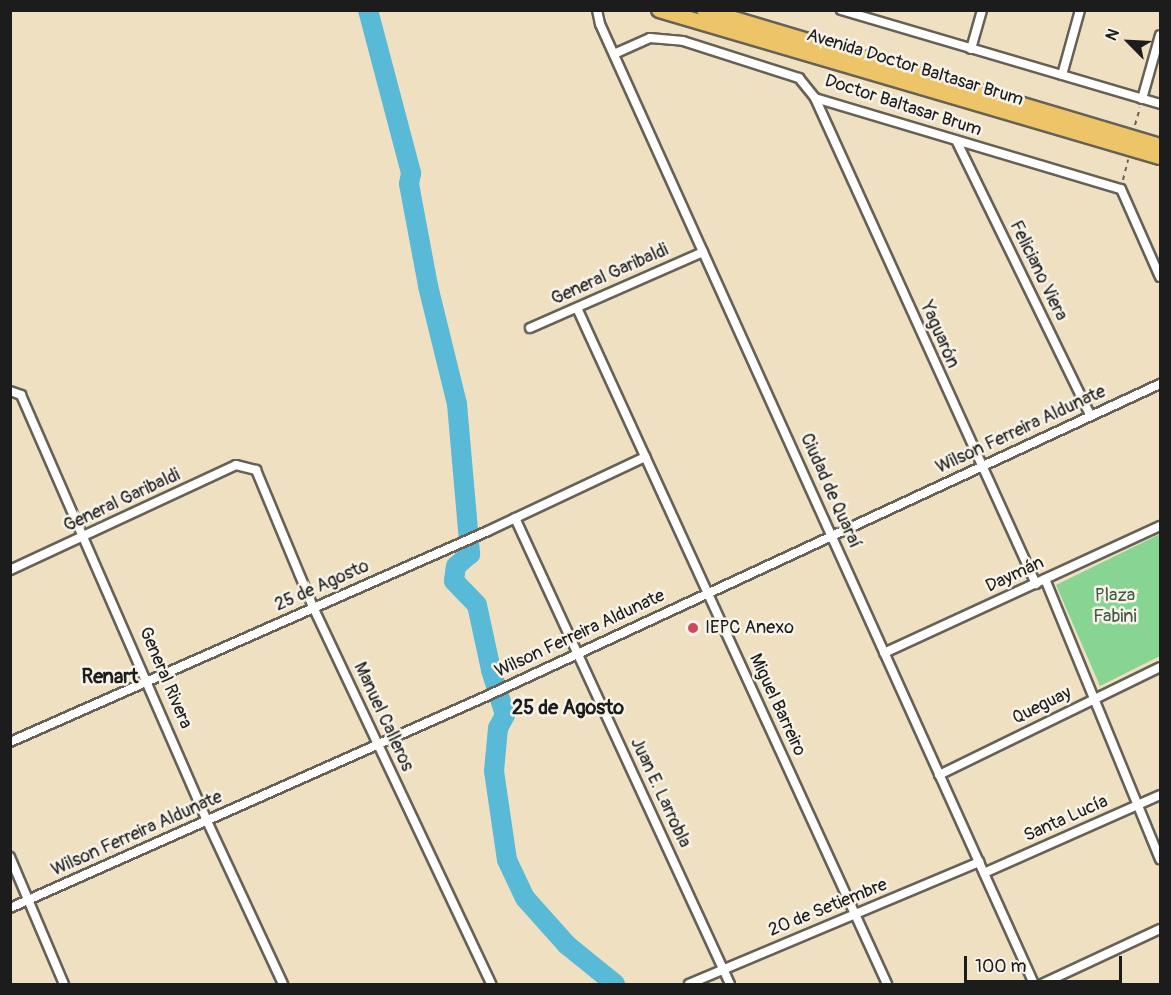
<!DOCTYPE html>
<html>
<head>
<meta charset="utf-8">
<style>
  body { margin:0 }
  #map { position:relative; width:1171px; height:995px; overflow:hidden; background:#efe0c1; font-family:Pangolin,sans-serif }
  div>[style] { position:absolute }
  .green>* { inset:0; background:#87d493 }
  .river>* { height:20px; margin:-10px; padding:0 10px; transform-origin:10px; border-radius:10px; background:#58bad7 }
  .path>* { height:2px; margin-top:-1px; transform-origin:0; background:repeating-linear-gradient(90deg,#666156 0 4.5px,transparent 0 9px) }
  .roads { filter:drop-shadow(2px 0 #666156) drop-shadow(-2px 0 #666156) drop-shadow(0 2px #666156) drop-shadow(0 -2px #666156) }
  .minor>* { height:8px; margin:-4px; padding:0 4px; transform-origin:4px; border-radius:4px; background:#fff }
  .primary>* { height:14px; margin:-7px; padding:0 7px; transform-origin:7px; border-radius:7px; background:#eec469 }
  .dots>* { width:16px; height:16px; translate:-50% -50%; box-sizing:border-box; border:3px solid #f7f3e8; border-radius:50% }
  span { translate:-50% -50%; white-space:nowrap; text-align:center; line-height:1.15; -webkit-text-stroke:5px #f7f3e8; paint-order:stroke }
  .street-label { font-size:18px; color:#1c1c1c }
  .park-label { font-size:18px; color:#415c46 }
  .poi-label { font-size:18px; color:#1c1c1c }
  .left { translate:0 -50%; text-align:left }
  .neighbourhood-label { font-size:20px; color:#1c1c1c; font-weight:700 }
  .frame { position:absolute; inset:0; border:12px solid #1c1c1c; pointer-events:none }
  .north { position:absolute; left:1099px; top:12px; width:60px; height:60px; -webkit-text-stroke:4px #f7f3e8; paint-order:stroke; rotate:294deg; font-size:16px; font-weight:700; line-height:24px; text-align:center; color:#1c1c1c }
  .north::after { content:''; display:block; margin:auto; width:21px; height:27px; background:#1c1c1c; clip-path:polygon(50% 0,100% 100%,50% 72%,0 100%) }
  .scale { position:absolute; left:964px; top:956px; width:158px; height:27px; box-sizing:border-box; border:3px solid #1c1c1c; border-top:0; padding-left:8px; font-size:18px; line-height:21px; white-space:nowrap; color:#1c1c1c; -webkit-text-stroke:4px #f7f3e8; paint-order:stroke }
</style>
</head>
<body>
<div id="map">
  <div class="green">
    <div style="clip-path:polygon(1160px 534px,1160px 656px,1100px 686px,1056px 585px)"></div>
  </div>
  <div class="river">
    <div style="left:368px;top:10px;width:169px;rotate:75.2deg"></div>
    <div style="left:411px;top:173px;width:11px;rotate:100deg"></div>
    <div style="left:409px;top:184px;width:104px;rotate:79.4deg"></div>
    <div style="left:428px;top:286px;width:122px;rotate:76.2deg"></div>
    <div style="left:457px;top:404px;width:151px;rotate:85deg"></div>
    <div style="left:470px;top:554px;width:18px;rotate:139deg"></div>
    <div style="left:456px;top:566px;width:15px;rotate:98deg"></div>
    <div style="left:454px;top:581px;width:33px;rotate:46deg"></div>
    <div style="left:477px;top:605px;width:66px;rotate:77.8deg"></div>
    <div style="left:491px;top:670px;width:47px;rotate:72.7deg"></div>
    <div style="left:505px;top:715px;width:15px;rotate:118deg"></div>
    <div style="left:498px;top:728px;width:43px;rotate:95.3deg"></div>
    <div style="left:494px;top:771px;width:90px;rotate:81.7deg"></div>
    <div style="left:507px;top:860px;width:42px;rotate:64.7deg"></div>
    <div style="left:525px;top:898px;width:63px;rotate:48.2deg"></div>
    <div style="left:567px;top:945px;width:62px;rotate:39.1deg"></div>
  </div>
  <div class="path">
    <div style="left:1135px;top:125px;width:18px;rotate:-74deg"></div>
    <div style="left:1123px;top:180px;width:21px;rotate:-76deg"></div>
  </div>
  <div class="roads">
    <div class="minor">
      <div style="left:597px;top:10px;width:14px;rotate:78deg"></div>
      <div style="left:600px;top:24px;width:1054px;rotate:65.67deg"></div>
      <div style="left:841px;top:10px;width:333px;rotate:16.4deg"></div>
      <div style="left:971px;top:49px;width:41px;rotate:-74.2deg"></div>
      <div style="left:614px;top:54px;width:39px;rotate:-24deg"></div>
      <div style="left:650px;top:38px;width:33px;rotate:5deg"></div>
      <div style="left:683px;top:41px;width:122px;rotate:17.7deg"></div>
      <div style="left:799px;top:78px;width:26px;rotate:51deg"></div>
      <div style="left:815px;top:98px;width:319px;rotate:16.6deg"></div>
      <div style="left:1121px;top:189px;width:96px;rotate:66.1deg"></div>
      <div style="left:1062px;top:75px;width:67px;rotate:-74.5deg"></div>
      <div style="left:815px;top:98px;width:534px;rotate:65.55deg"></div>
      <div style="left:1142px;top:99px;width:66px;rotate:-74.3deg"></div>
      <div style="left:957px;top:142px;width:304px;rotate:64deg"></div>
      <div style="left:577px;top:308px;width:744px;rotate:65.36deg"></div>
      <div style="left:530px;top:328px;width:189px;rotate:-23.7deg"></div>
      <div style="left:10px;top:391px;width:12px;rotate:20deg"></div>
      <div style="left:21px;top:395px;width:465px;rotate:66.4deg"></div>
      <div style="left:207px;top:821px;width:180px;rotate:65deg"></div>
      <div style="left:515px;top:518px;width:513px;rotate:65.23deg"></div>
      <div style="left:10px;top:570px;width:249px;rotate:-24.9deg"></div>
      <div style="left:236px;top:465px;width:21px;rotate:14deg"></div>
      <div style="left:256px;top:470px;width:151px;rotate:67.4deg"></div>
      <div style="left:314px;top:609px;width:415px;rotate:64.7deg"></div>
      <div style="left:1045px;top:579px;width:303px;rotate:67.7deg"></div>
      <div style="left:884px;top:653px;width:304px;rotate:-24.7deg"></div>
      <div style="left:10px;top:742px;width:522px;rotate:-23.82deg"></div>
      <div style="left:488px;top:531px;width:174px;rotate:-25.2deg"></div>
      <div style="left:939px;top:775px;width:246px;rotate:-26deg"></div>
      <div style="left:10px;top:857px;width:138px;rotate:67deg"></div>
      <div style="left:984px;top:873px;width:193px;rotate:-23.9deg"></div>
      <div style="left:10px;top:908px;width:524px;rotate:-23.97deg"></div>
      <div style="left:489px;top:695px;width:740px;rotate:-24.87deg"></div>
      <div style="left:689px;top:984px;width:315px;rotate:-22.8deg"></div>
      <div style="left:1042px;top:984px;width:130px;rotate:-25deg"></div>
    </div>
    <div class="primary">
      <div style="left:659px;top:10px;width:522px;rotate:16.35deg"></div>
      <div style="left:704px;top:10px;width:476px;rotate:16.6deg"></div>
    </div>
  </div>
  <div class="dots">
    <div style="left:693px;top:628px;background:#d1495b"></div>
  </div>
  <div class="street-label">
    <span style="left:915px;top:68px;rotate:17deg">Avenida Doctor Baltasar Brum</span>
    <span style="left:903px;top:106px;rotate:18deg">Doctor Baltasar Brum</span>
    <span style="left:1038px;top:271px;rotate:64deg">Feliciano Viera</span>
    <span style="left:610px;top:275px;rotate:-24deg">General Garibaldi</span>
    <span style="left:939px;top:335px;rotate:66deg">Yaguarón</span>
    <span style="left:1021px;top:430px;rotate:-25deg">Wilson Ferreira Aldunate</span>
    <span style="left:830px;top:491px;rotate:66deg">Ciudad de Quaraí</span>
    <span style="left:122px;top:501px;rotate:-25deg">General Garibaldi</span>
    <span style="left:1015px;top:575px;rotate:-25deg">Daymán</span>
    <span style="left:322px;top:586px;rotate:-24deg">25 de Agosto</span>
    <span style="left:580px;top:634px;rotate:-25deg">Wilson Ferreira Aldunate</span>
    <span style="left:165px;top:678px;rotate:67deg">General Rivera</span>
    <span style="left:777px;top:705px;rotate:65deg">Miguel Barreiro</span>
    <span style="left:1042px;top:706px;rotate:-26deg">Queguay</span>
    <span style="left:383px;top:717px;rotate:65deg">Manuel Calleros</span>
    <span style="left:660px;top:793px;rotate:65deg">Juan E. Larrobla</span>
    <span style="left:1066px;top:819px;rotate:-24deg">Santa Lucía</span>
    <span style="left:137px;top:834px;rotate:-24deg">Wilson Ferreira Aldunate</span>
    <span style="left:828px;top:908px;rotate:-22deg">20 de Setiembre</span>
  </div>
  <div class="park-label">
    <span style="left:1115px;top:607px">Plaza<br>Fabini</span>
  </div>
  <div class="poi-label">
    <span class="left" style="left:705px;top:628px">IEPC Anexo</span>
  </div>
  <div class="neighbourhood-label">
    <span style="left:110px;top:676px">Renart</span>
    <span style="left:568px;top:707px">25 de Agosto</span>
  </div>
  <div class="frame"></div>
  <div class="north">N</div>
  <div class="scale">100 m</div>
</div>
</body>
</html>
